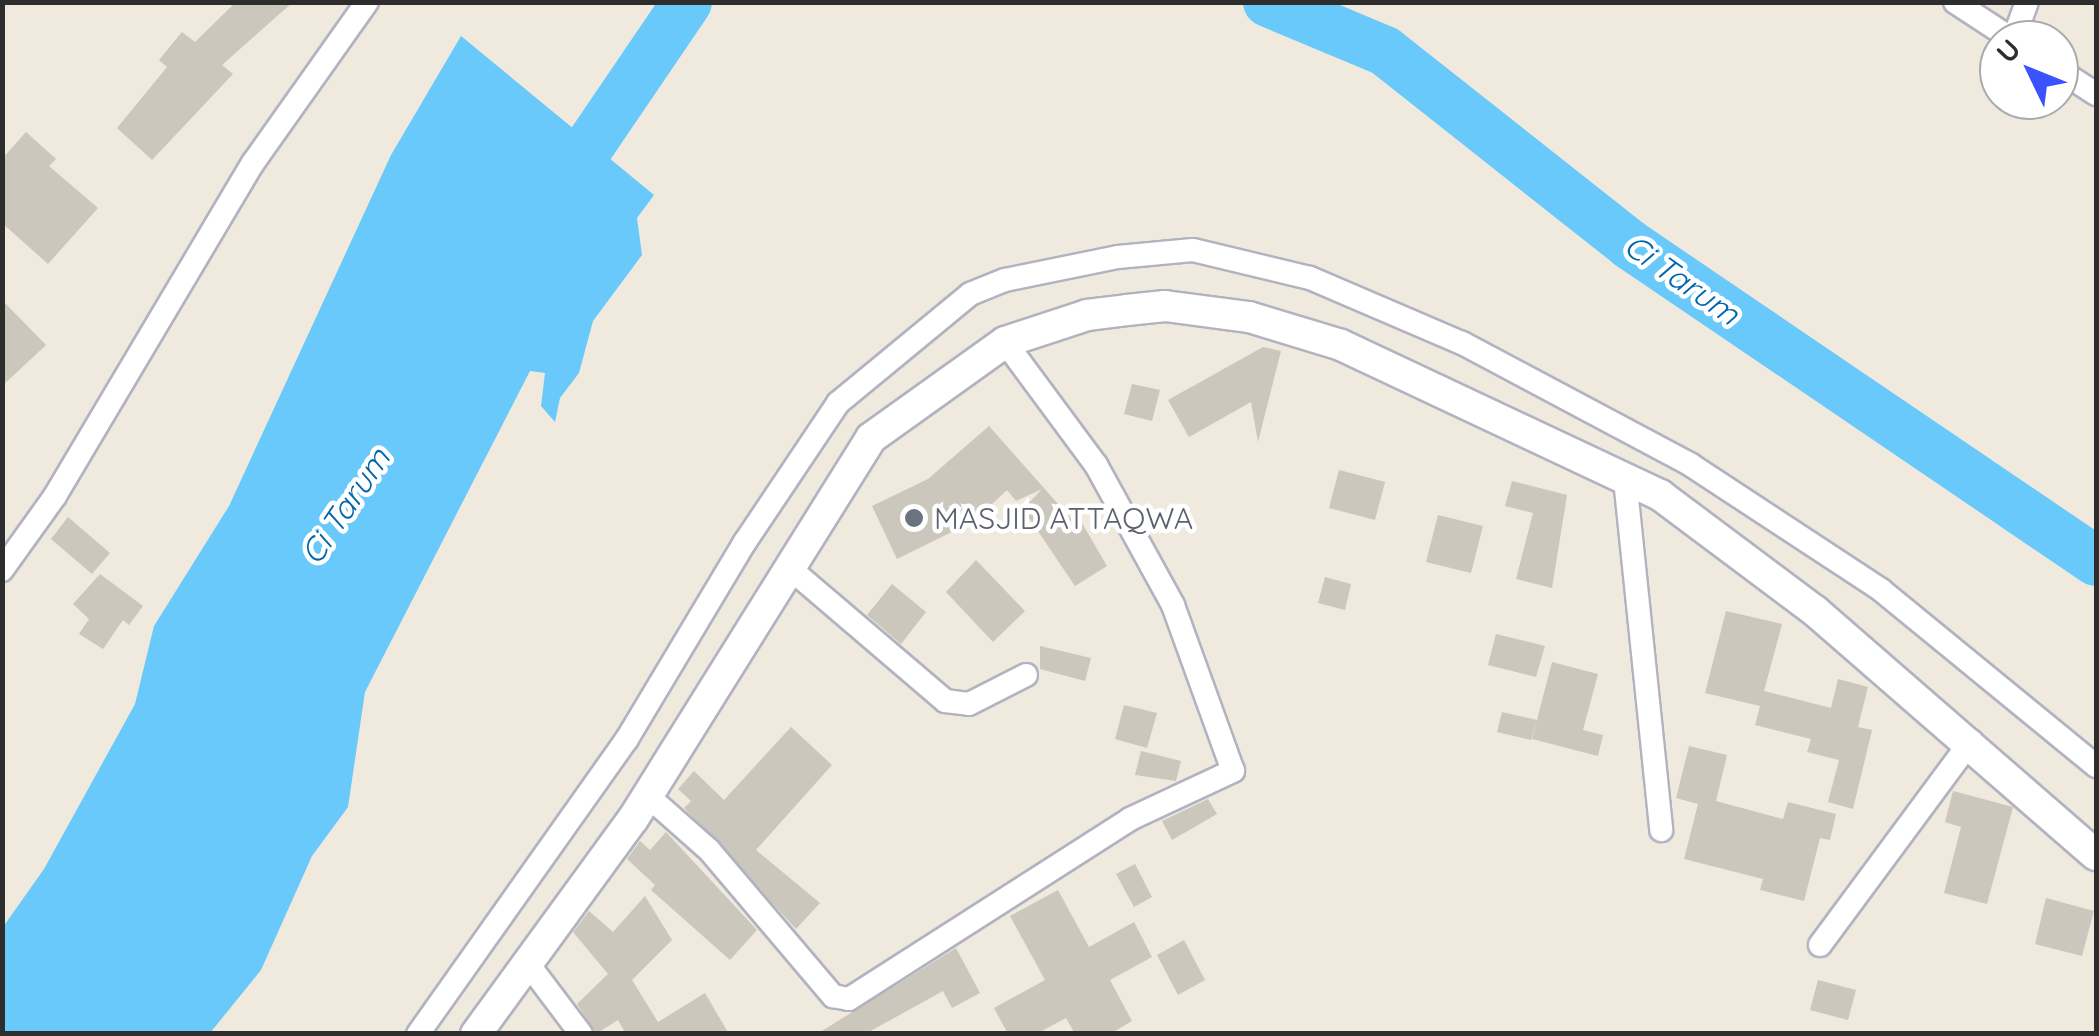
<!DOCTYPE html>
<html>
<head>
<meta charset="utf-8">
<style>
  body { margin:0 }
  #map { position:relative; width:2099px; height:1036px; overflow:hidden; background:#efe9de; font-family:Quicksand,sans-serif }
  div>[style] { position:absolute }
  .water>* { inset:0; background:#69c9fa }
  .river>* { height:50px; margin:-25px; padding:0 25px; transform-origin:25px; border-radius:25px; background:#69c9fa }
  .building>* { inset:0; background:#cbc7bc }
  .roads { filter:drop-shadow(2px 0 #b2b3c1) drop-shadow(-2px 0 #b2b3c1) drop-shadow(0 2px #b2b3c1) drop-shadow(0 -2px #b2b3c1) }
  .minor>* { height:22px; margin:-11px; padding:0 11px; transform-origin:11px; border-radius:11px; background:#fff }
  .tertiary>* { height:30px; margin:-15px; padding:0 15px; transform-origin:15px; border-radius:15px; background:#fff }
  .dots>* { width:28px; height:28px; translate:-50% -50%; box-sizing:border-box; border:5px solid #fff; border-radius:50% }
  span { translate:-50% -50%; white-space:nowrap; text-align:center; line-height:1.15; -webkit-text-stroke:9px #fff; paint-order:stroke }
  .worship-label { font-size:30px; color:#5b616d }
  .left { translate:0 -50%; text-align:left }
  .water-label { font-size:32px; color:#0166ac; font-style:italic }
  .frame { position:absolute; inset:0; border:5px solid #2d2d2d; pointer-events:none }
  .north { position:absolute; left:1979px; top:20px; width:100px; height:100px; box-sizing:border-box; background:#fff; border:2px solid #ababab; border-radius:50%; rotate:313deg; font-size:28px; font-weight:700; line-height:40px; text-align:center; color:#2d2d2d }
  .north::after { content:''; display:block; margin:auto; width:35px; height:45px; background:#3b52ff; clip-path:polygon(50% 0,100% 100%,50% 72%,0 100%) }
</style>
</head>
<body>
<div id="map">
  <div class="water">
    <div style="clip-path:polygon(461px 36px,654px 195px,637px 218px,642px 255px,593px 321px,579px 373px,560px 398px,555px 422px,541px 406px,545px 373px,530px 371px,365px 692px,348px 807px,312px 856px,261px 970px,210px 1033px,3px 1033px,3px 927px,44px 869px,135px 704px,154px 626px,229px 506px,391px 155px)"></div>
  </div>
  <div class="river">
    <div style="left:1268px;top:2px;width:127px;rotate:22.7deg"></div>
    <div style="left:1385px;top:51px;width:311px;rotate:38.3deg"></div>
    <div style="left:1629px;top:244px;width:564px;rotate:34.17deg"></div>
    <div style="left:552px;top:201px;width:240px;rotate:-55.8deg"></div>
  </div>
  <div class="building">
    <div style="clip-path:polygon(236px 2px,293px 2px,222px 65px,233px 74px,152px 160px,117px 128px,167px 67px,159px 60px,182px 32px,195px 42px)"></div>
    <div style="clip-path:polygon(26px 132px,56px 159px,49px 166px,98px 208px,48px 264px,2px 223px,2px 159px)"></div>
    <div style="clip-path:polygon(2px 300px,46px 345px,2px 386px)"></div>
    <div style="clip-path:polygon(1263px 347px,1281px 351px,1258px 442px,1251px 402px,1189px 437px,1168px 400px)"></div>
    <div style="clip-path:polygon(1132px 384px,1160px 390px,1152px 421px,1124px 414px)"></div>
    <div style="clip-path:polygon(989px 426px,1074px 522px,1079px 518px,1107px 566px,1075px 586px,1023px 509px,1042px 489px,1016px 501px,1007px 490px,974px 521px,897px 559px,872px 506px,928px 479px)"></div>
    <div style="clip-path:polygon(1339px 470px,1385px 482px,1375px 520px,1329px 508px)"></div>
    <div style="clip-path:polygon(1512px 481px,1567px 495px,1552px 588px,1516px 579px,1533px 513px,1505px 506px)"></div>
    <div style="clip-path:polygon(1438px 515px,1483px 526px,1471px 573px,1426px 562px)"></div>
    <div style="clip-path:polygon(68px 517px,110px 553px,92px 574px,51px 539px)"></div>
    <div style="clip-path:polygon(976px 560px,1025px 611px,993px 642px,946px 592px)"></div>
    <div style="clip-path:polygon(100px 574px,143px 606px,129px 625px,123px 620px,103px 649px,79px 634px,89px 619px,73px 604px)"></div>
    <div style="clip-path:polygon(1325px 577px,1351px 584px,1345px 610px,1318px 603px)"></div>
    <div style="clip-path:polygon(892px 584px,926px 612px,901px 644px,867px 615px)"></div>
    <div style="clip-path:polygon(1726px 611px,1782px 624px,1764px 691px,1831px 708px,1838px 679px,1868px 687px,1858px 727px,1872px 730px,1853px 809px,1828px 802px,1839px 760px,1807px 752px,1811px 739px,1755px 725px,1760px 706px,1705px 693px)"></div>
    <div style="clip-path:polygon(1496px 634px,1545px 646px,1536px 677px,1488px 665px)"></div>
    <div style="clip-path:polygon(1040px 646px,1091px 658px,1085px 681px,1040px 669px)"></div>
    <div style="clip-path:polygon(1552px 662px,1598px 674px,1583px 730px,1603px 735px,1598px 756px,1532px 739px)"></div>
    <div style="clip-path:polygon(1124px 705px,1157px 713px,1147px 748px,1115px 739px)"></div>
    <div style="clip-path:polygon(1502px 712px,1537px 720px,1531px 740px,1497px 732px)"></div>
    <div style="clip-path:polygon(791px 727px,832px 765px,756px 850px,820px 903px,796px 929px,684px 808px,691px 801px,678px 789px,694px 771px,724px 800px)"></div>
    <div style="clip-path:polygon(1689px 746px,1727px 755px,1716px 801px,1783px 819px,1788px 802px,1836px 814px,1830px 840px,1820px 838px,1804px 901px,1760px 890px,1763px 879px,1684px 859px,1698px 804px,1676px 798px)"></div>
    <div style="clip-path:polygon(1141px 751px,1181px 761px,1176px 781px,1135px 775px)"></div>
    <div style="clip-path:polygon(1953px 791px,2013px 807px,1987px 904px,1944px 893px,1961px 827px,1945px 822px)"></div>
    <div style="clip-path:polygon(1208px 799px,1217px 814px,1172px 840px,1162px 821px)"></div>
    <div style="clip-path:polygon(666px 832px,757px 930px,730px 960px,651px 890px,655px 885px,627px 859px,640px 841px,650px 850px)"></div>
    <div style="clip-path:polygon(1135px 864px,1152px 897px,1134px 907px,1116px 874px)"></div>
    <div style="clip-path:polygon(1058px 890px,1089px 947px,1134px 922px,1152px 957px,1110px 980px,1132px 1021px,1110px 1034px,1075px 1034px,1066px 1018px,1036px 1034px,1008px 1034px,994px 1008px,1045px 980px,1010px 916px)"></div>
    <div style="clip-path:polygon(645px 896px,672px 940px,632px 980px,658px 1022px,705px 993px,729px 1034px,626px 1034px,618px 1020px,596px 1034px,577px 1004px,608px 974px,573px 932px,589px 911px,613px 932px)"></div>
    <div style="clip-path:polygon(2046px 898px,2094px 911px,2082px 956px,2035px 944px)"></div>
    <div style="clip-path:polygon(1184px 940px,1205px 980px,1178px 995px,1157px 955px)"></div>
    <div style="clip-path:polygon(956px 948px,980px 993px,952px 1008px,943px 991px,865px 1034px,817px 1034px)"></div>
    <div style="clip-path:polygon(1818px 980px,1856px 990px,1848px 1020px,1810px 1010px)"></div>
  </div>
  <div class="roads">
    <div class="minor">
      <div style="left:1955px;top:2px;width:69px;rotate:33.2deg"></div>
      <div style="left:2013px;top:40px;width:40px;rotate:-69.8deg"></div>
      <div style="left:2059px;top:70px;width:44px;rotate:33deg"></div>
      <div style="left:1625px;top:479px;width:353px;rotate:84.1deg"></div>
      <div style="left:2px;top:570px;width:91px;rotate:-54.4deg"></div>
      <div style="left:55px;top:496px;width:387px;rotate:-59.3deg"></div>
      <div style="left:253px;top:163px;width:197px;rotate:-54.7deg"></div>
      <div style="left:793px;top:571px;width:200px;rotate:40.5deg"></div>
      <div style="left:945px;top:701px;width:24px;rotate:7deg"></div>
      <div style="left:969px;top:704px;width:64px;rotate:-27deg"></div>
      <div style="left:648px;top:796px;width:81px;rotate:41.5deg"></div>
      <div style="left:709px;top:850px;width:192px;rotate:49.7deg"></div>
      <div style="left:833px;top:996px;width:16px;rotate:11deg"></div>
      <div style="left:849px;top:999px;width:334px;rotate:-32.6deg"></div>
      <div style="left:1130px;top:819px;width:114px;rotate:-25deg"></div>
      <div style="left:1233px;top:771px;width:177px;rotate:-109.9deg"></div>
      <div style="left:1173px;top:605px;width:160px;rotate:-118.8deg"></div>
      <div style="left:1096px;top:465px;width:153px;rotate:-126.5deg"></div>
      <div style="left:1820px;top:945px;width:254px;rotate:-53.5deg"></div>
      <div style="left:529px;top:965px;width:86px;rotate:53deg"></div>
      <div style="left:418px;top:1034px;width:362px;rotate:-54.7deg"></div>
      <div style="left:627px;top:739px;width:230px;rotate:-59.1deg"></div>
      <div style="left:745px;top:542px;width:167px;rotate:-56.2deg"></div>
      <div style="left:838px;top:403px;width:171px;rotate:-39.5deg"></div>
      <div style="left:970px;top:294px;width:38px;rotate:-22deg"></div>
      <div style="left:1005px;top:280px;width:115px;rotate:-11.5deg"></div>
      <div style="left:1118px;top:257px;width:75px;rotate:-5.3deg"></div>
      <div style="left:1193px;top:250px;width:120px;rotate:13.5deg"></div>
      <div style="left:1310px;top:278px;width:165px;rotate:23.2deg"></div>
      <div style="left:1462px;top:343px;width:259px;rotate:28deg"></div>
      <div style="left:1691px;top:465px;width:227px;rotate:33.3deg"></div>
      <div style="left:1881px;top:590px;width:278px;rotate:39.3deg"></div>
    </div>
    <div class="tertiary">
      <div style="left:476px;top:1034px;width:266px;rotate:-53.9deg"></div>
      <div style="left:633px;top:819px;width:449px;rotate:-58deg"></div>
      <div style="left:871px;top:438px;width:165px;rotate:-35.6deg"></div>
      <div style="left:1005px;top:342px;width:86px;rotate:-18.2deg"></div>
      <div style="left:1087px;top:315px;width:40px;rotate:-7.1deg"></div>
      <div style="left:1127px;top:310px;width:38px;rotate:-6deg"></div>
      <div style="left:1165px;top:306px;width:85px;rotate:7.5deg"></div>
      <div style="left:1249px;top:317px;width:96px;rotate:16.9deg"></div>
      <div style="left:1341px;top:345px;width:353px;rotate:25.2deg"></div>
      <div style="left:1660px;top:495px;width:194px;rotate:36.8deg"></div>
      <div style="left:1815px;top:611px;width:372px;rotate:41deg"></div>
    </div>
  </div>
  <div class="dots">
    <div style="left:914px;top:518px;background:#6b7280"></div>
  </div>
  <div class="worship-label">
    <span class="left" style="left:934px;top:518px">MASJID ATTAQWA</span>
  </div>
  <div class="water-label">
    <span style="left:1682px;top:279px;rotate:35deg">Ci Tarum</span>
    <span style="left:345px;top:506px;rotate:-56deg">Ci Tarum</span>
  </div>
  <div class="frame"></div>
  <div class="north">U</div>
</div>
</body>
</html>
